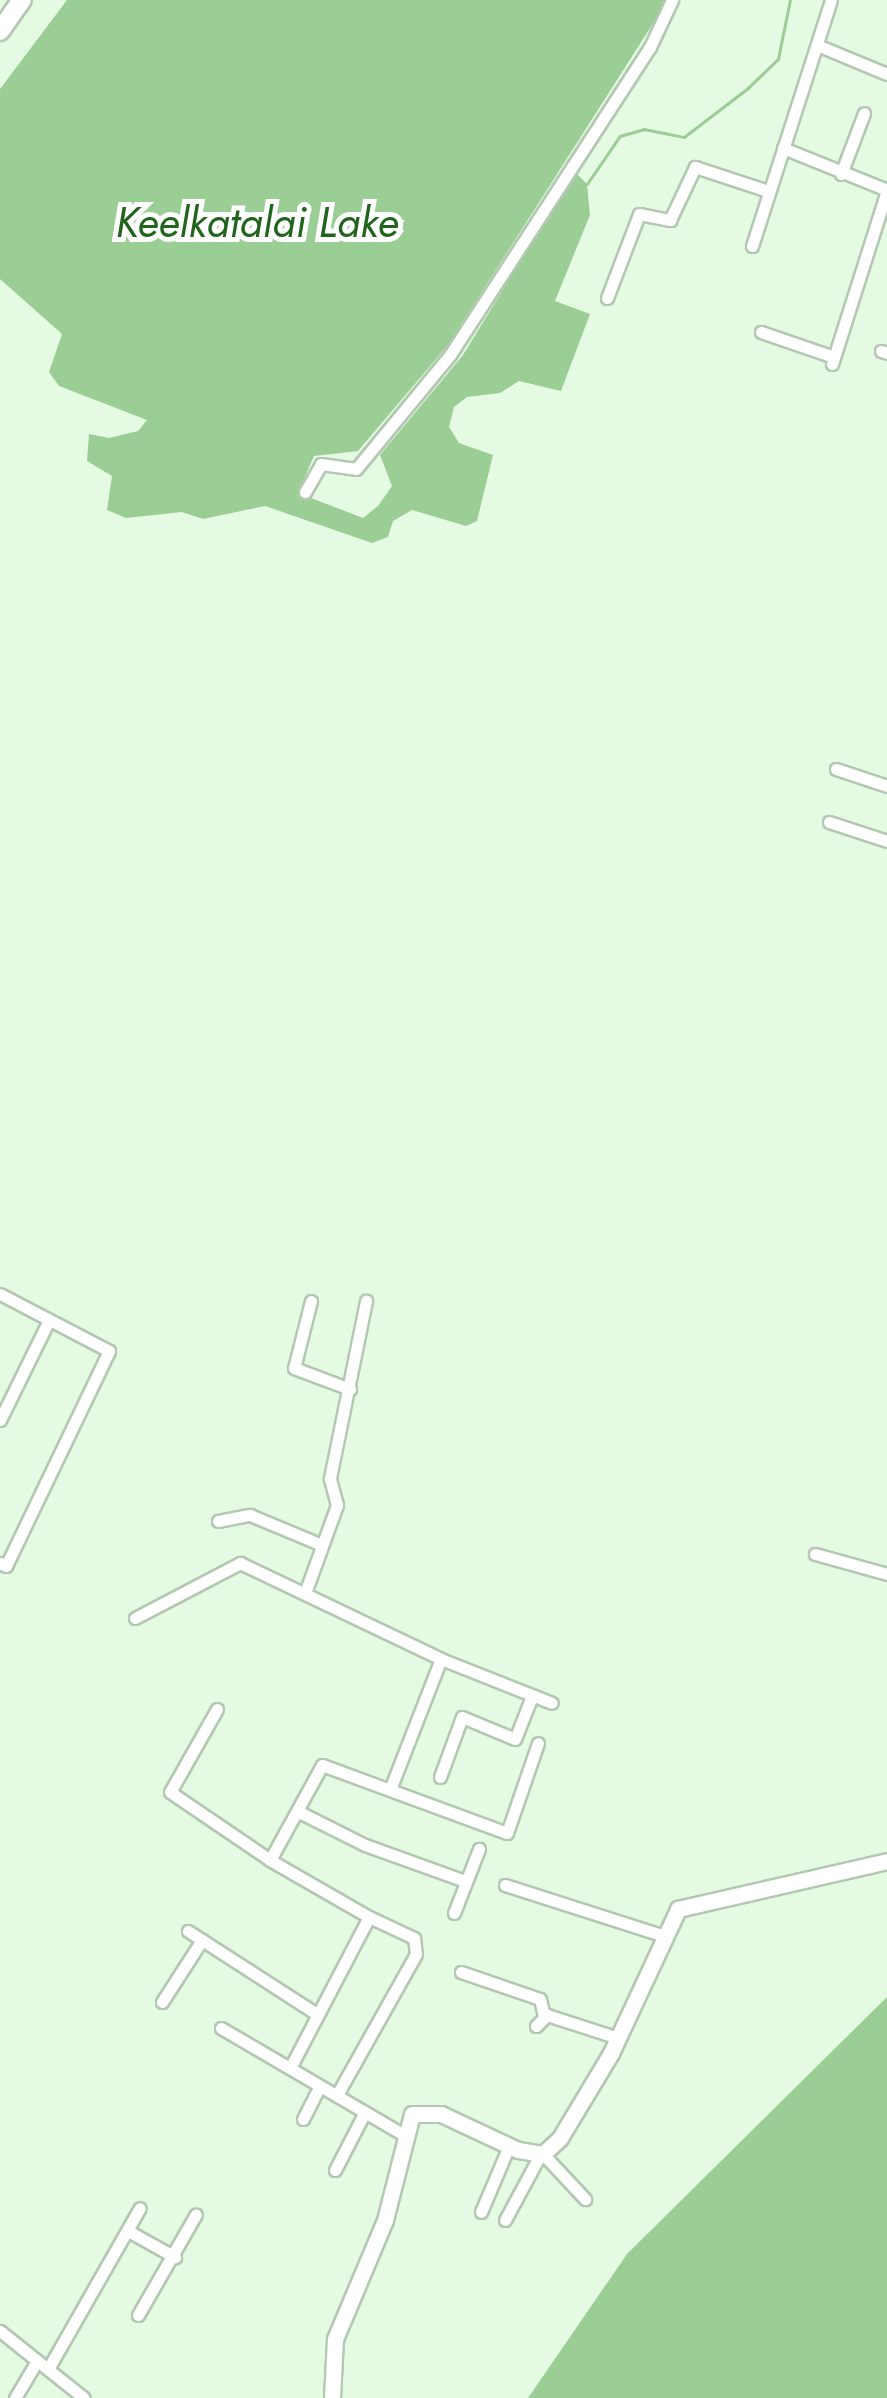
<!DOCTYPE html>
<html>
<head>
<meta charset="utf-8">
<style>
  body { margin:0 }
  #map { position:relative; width:887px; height:2398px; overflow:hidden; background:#e5fae2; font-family:Jost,sans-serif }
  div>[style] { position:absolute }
  .water>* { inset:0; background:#9bce95 }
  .stream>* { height:2.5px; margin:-1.25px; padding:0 1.25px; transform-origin:1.25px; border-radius:1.25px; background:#9bce95 }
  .roads { filter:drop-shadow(2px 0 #b3c8b1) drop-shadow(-2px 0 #b3c8b1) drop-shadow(0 2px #b3c8b1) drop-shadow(0 -2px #b3c8b1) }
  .street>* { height:11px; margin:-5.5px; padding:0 5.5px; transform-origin:5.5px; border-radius:5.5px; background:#fff }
  .secondary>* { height:15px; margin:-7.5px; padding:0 7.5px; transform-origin:7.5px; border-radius:7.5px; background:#fff }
  .primary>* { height:18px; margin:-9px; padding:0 9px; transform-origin:9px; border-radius:9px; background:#fff }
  span { translate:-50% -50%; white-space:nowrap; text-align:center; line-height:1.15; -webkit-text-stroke:10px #fff; paint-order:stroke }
  .water-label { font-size:42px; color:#21641c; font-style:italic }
</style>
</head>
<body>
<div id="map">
  <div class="water">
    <div style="clip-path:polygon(67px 0,668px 0,448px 345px,358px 451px,314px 456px,298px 493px,363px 518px,378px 506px,392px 486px,380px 455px,463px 355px,575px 172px,587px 184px,590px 215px,555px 301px,590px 314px,561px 391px,519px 381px,500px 393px,467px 397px,454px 407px,449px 427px,459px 443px,493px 455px,477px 521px,466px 526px,412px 510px,393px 521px,388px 537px,372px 543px,265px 506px,203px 519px,182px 512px,126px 518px,107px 510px,112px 476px,87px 461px,89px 434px,109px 438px,138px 431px,147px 420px,59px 386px,49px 372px,62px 334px,0 279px,0 89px)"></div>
    <div style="clip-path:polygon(887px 1997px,887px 2398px,528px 2398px,627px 2254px)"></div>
  </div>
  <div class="stream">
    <div style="left:587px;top:184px;width:58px;rotate:-55.5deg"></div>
    <div style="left:620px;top:136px;width:25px;rotate:-16deg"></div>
    <div style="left:644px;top:129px;width:41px;rotate:11.3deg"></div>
    <div style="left:684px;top:137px;width:81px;rotate:-37.4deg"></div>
    <div style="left:748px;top:88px;width:42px;rotate:-44deg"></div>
    <div style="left:778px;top:59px;width:60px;rotate:-78.5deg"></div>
  </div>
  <div class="roads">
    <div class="street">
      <div style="left:817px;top:45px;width:76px;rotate:22.5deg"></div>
      <div style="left:783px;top:148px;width:112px;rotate:22deg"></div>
      <div style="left:841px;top:174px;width:65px;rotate:-69.3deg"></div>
      <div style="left:752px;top:246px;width:258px;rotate:-72.2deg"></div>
      <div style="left:607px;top:298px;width:90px;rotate:-69.1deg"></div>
      <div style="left:639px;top:214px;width:32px;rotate:11deg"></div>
      <div style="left:670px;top:220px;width:59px;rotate:-64.7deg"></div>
      <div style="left:695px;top:167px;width:77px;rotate:18.2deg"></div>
      <div style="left:761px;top:332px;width:77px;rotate:18.9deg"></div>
      <div style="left:881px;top:351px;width:6px;rotate:18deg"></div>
      <div style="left:832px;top:364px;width:182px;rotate:-72.4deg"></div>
      <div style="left:305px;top:492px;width:32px;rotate:-60deg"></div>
      <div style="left:321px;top:464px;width:35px;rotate:8deg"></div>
      <div style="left:356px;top:469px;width:148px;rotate:-50.5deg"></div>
      <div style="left:450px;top:355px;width:367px;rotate:-57deg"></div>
      <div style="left:650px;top:47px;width:52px;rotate:-64.9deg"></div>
      <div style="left:836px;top:769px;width:54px;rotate:18.4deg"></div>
      <div style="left:829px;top:822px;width:61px;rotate:18.1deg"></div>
      <div style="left:0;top:1294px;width:123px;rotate:27.6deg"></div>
      <div style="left:109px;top:1351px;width:238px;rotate:115.6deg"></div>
      <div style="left:6px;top:1566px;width:7px;rotate:-153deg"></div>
      <div style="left:311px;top:1301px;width:69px;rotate:104.2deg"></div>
      <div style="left:294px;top:1368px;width:60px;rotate:20.6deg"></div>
      <div style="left:0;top:1420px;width:111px;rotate:-63.9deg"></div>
      <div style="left:218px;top:1521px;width:33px;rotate:-11deg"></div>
      <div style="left:250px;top:1515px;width:78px;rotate:22.6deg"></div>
      <div style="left:815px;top:1554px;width:75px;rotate:15.5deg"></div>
      <div style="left:305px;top:1593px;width:94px;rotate:-70deg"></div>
      <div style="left:337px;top:1505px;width:28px;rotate:-105deg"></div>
      <div style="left:330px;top:1478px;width:181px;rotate:-78.5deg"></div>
      <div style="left:135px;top:1618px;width:119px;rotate:-27.6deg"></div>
      <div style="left:240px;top:1563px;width:223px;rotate:25.5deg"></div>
      <div style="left:441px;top:1659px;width:119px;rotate:21.6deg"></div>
      <div style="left:217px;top:1709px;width:95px;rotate:119.5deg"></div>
      <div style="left:170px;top:1792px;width:121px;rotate:34.2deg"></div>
      <div style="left:440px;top:1777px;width:64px;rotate:-69.9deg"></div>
      <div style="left:462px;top:1717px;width:57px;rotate:22.5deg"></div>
      <div style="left:515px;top:1739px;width:46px;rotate:-68.4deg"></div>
      <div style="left:391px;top:1787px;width:137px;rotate:-68.7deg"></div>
      <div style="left:299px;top:1812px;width:74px;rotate:26.6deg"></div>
      <div style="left:365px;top:1845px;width:106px;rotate:19.8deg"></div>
      <div style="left:505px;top:1885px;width:165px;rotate:17.7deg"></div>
      <div style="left:454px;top:1913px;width:69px;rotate:-68.7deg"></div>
      <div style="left:369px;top:1917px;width:114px;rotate:-150.1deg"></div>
      <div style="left:270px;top:1860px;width:108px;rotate:-61.3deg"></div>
      <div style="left:322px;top:1765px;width:197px;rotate:20.2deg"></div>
      <div style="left:507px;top:1833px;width:95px;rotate:-71deg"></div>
      <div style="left:188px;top:1931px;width:153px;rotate:32.8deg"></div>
      <div style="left:461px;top:1972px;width:83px;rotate:18.9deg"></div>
      <div style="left:540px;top:1999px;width:17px;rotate:77deg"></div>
      <div style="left:162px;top:2002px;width:74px;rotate:-57.2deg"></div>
      <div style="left:536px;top:2026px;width:16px;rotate:-45deg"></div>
      <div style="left:547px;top:2015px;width:75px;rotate:17.9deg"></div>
      <div style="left:221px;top:2028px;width:214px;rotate:30.3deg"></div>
      <div style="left:290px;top:2068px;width:170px;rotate:-62.4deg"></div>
      <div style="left:369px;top:1917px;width:50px;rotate:25deg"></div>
      <div style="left:414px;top:1938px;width:16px;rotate:83deg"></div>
      <div style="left:416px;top:1954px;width:162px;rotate:119.3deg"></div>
      <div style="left:303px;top:2119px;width:37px;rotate:-63deg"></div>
      <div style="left:543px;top:2154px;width:62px;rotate:47deg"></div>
      <div style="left:335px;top:2170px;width:65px;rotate:-62.7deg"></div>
      <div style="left:481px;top:2212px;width:72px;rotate:-67deg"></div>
      <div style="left:505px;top:2220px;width:74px;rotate:-61.7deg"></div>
      <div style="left:128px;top:2231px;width:54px;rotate:29deg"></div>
      <div style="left:138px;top:2315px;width:116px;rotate:-60.1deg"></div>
      <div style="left:0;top:2331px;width:107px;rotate:38.6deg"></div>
      <div style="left:48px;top:2369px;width:185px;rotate:-60.3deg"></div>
      <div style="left:15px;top:2398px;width:43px;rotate:-59.3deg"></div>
    </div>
    <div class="secondary">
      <div style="left:332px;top:2398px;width:59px;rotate:-87.1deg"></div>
      <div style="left:335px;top:2339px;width:129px;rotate:-67.2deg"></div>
      <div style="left:385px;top:2220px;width:109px;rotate:-75.7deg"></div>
      <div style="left:412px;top:2114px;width:29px"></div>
      <div style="left:441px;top:2114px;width:85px;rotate:25.1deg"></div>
      <div style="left:518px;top:2150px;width:25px;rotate:9deg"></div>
      <div style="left:543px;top:2154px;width:23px;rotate:-43deg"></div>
      <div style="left:560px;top:2138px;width:99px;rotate:-59deg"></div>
      <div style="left:611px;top:2053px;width:159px;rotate:-65deg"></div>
      <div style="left:678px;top:1909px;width:214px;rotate:-12.9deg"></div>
    </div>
    <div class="primary">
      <div style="left:0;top:31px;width:38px;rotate:-55deg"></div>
    </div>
  </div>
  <div class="water-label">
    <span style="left:257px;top:223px">Keelkatalai Lake</span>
  </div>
</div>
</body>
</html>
